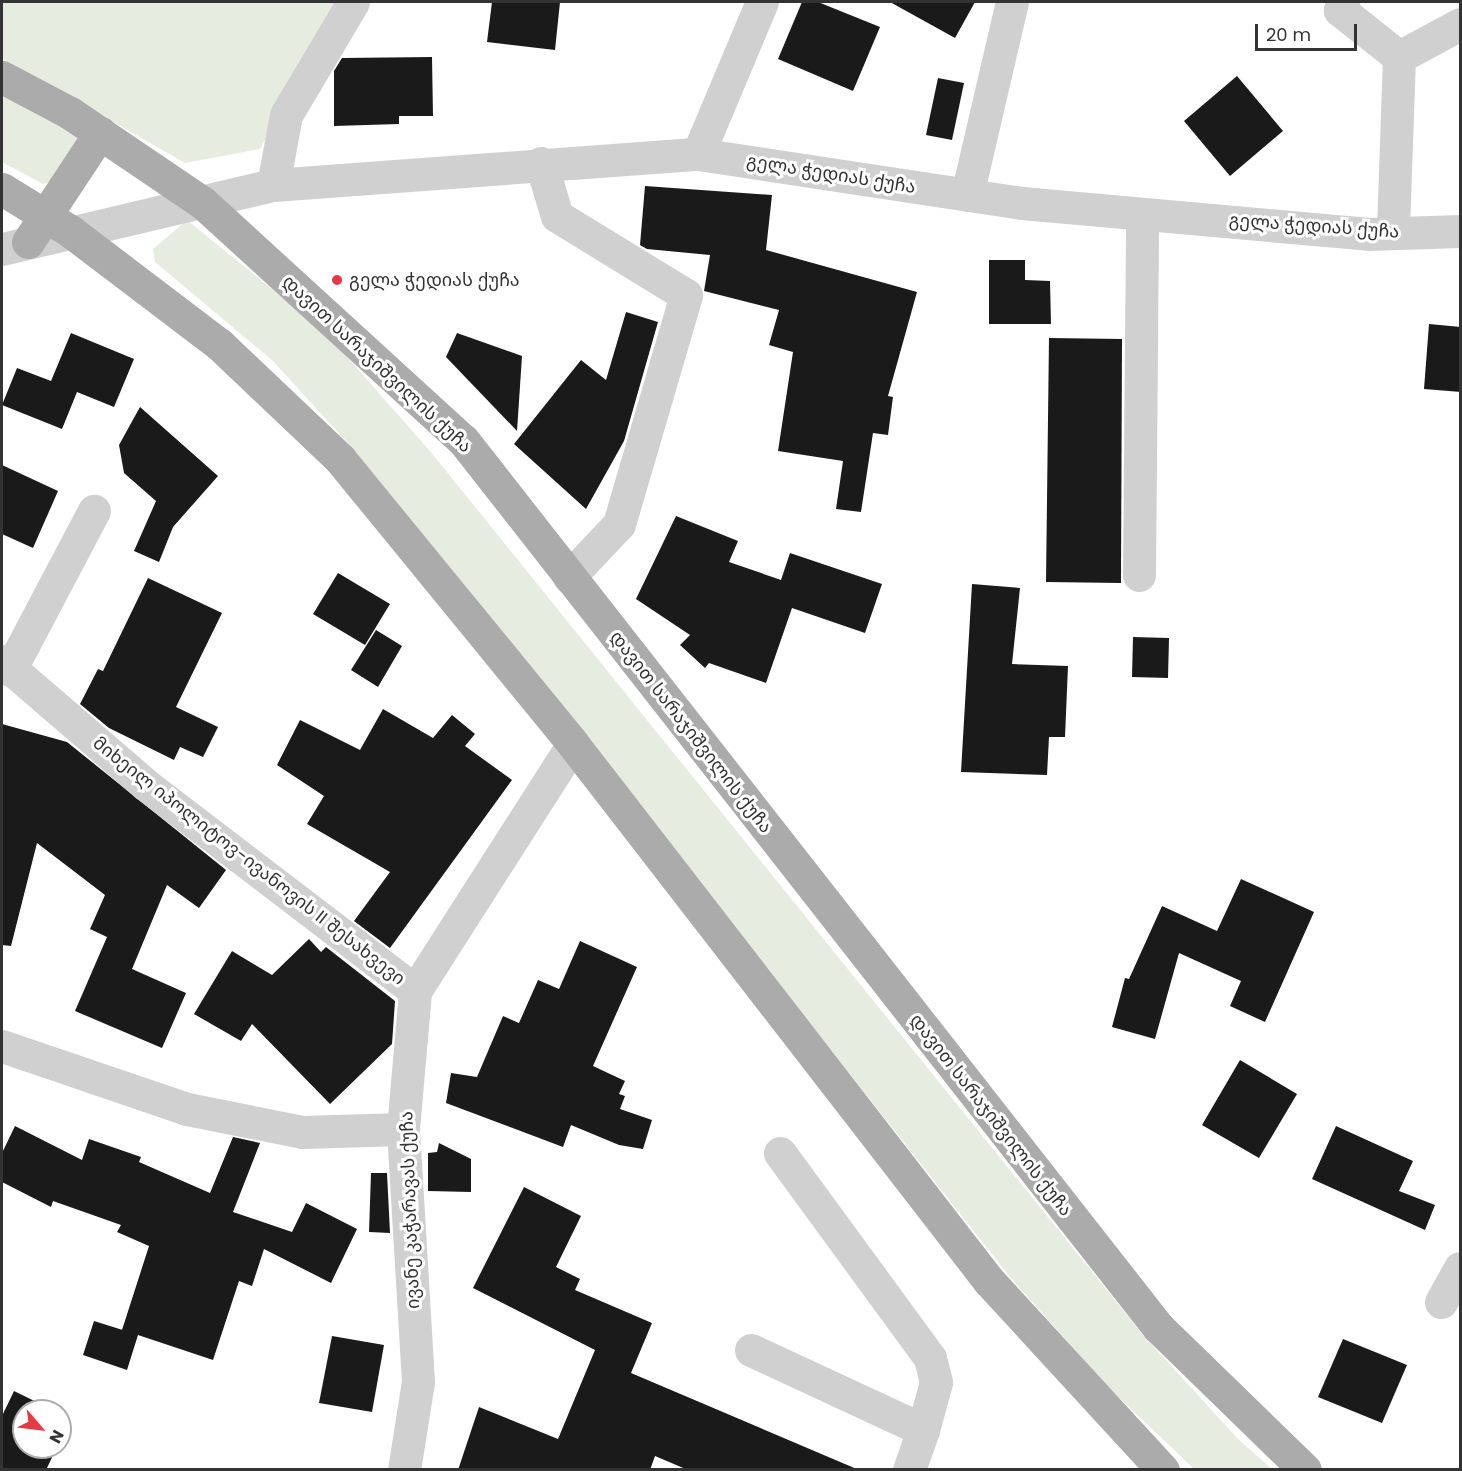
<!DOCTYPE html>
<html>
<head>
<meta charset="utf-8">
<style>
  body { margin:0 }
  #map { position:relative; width:1462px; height:1471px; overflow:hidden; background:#fff; font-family:Poppins,"Noto Sans Georgian",sans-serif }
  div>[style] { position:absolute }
  .green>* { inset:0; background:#e6ecdf }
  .building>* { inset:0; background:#1a1a1a }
  .minor>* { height:33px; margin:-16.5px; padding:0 16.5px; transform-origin:16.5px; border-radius:16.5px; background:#d0d0d0 }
  .major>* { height:33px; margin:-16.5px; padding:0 16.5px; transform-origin:16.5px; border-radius:16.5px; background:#ababab }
  .dots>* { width:16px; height:16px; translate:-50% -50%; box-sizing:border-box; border:3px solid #fff; border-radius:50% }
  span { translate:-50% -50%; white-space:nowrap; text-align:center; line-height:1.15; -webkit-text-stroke:6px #fff; paint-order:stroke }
  .street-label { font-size:18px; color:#333 }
  .poi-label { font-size:18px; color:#333 }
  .left { translate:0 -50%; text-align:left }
  .frame { position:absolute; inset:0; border:3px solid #333; pointer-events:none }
  .north { position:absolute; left:12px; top:1399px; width:60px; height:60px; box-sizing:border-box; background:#fff; border:2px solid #adadad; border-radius:50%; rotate:118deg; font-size:16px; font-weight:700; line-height:24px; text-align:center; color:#333 }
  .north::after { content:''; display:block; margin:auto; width:21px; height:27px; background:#e63946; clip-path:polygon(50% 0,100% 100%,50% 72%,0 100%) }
  .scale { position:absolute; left:1255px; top:24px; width:102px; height:27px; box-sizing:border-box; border:3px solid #333; border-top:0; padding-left:8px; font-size:18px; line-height:21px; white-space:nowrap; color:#333; -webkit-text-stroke:4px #fff; paint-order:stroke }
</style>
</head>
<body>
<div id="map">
  <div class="green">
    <div style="clip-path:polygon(2px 2px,342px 2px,260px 149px,185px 163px,2px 58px)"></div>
    <div style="clip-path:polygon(2px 93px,71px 131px,80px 144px,56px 181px,43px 184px,2px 162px)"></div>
    <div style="clip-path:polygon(187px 220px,325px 332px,430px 451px,1143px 1335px,1238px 1439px,1272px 1469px,1194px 1469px,1108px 1387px,1010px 1277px,459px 578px,346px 441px,273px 361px,155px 262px,153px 249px)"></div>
  </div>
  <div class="building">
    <div style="clip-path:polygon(492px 2px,560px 2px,555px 50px,487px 42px)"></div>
    <div style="clip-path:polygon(802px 2px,818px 2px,880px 27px,853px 91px,778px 59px)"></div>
    <div style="clip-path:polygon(890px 2px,975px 2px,955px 38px)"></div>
    <div style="clip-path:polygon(432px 57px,433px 116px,399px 116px,399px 124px,334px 126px,334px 71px,342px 58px)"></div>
    <div style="clip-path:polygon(1237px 76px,1283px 131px,1230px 176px,1184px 121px)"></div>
    <div style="clip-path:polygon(938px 78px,964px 83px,952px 140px,926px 135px)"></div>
    <div style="clip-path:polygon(645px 186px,772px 195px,766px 250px,917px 292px,888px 396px,893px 397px,888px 435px,873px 433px,861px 512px,836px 509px,843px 461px,778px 451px,793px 352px,769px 345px,779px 310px,704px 291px,710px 255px,647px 249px,640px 245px)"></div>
    <div style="clip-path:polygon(989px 260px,1025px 260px,1025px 280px,1050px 281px,1051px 324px,989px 324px)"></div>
    <div style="clip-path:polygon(626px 312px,658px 322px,624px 441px,586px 509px,514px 444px,581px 360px,606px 380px)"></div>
    <div style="clip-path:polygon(1429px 324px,1461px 327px,1461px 392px,1424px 389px)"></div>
    <div style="clip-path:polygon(71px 333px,134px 359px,114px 407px,77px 392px,62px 429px,2px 405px,17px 368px,51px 381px)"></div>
    <div style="clip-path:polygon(457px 333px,522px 356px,517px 431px,446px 357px)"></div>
    <div style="clip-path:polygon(1049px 338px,1122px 339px,1121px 583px,1046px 582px)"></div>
    <div style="clip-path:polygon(140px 407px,218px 476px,173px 527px,159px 562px,134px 551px,156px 501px,124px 473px,119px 445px)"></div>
    <div style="clip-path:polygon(2px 465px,58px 491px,33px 548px,2px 534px)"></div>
    <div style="clip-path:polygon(676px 516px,738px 541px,729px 562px,781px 580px,790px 553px,882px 584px,865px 633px,792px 608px,766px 683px,709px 663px,705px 668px,680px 645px,690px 635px,636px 599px)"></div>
    <div style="clip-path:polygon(338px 573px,390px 604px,365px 645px,313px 614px)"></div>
    <div style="clip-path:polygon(148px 578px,222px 613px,176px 707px,218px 727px,203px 757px,180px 747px,174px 760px,109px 728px,80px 704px,98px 669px,103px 671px)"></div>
    <div style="clip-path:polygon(972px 584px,1020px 588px,1012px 664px,1068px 666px,1065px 737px,1049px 737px,1047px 775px,961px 772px)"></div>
    <div style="clip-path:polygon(376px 630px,402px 646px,378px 687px,351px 670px)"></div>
    <div style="clip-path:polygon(1133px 637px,1169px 638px,1168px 678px,1132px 677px)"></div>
    <div style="clip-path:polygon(383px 709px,433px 738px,452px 715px,475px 734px,465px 746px,512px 780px,390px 948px,354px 921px,390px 872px,307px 824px,324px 796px,277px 765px,300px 720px,360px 750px)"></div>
    <div style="clip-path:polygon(2px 724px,67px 742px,226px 870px,199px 908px,167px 885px,132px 969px,186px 993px,162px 1048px,75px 1011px,107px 937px,90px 929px,105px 895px,37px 843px,11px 946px,2px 945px)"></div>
    <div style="clip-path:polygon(1241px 879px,1314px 912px,1265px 1022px,1230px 1006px,1241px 981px,1179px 953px,1155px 1039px,1112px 1027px,1125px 978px,1129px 979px,1162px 906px,1217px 931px)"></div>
    <div style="clip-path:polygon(309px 939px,321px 952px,326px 947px,395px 1001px,392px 1044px,330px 1104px,252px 1024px,241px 1041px,194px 1014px,232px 951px,272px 975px)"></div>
    <div style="clip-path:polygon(580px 941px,637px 967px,593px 1066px,625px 1081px,619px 1094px,625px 1096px,620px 1109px,652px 1120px,643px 1149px,619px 1145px,571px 1125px,563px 1147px,446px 1103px,451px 1073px,477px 1077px,503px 1016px,519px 1023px,538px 980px,559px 989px)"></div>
    <div style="clip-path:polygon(1240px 1060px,1297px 1094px,1259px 1158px,1202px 1125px)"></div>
    <div style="clip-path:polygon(15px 1126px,82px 1160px,89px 1139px,141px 1157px,139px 1162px,210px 1193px,233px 1137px,260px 1143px,233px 1212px,292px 1232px,306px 1203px,357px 1229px,331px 1283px,264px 1249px,252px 1286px,239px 1281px,213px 1360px,138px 1335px,127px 1370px,83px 1355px,94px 1321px,129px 1332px,122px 1330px,149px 1246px,117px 1232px,121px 1225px,53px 1201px,51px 1207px,2px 1182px,2px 1153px)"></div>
    <div style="clip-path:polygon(1336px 1126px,1413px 1161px,1399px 1191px,1435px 1205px,1425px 1230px,1312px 1179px)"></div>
    <div style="clip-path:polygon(439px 1143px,471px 1159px,471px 1192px,428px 1191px,428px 1153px,437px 1152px)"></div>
    <div style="clip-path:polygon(371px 1173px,387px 1173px,390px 1233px,369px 1232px)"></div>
    <div style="clip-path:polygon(524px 1187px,581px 1216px,556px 1267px,580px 1279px,575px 1290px,652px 1323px,631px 1373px,859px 1470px,688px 1470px,655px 1456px,650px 1470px,458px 1470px,479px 1407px,558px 1439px,595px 1350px,473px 1288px)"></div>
    <div style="clip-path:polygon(332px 1336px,384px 1345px,372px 1412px,319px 1403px)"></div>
    <div style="clip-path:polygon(1343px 1339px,1407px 1365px,1382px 1423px,1318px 1397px)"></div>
    <div style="clip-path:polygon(14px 1391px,55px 1411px,24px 1411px,24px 1447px,57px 1447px,46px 1470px,2px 1470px,2px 1416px)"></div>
  </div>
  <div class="minor">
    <div style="left:1343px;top:2px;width:9px;rotate:111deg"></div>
    <div style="left:1340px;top:10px;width:75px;rotate:38.5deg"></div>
    <div style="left:1399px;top:57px;width:176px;rotate:92deg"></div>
    <div style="left:1399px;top:57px;width:69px;rotate:-28.4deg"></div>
    <div style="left:698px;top:154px;width:165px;rotate:-67.2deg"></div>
    <div style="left:541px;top:163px;width:55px;rotate:73.2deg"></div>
    <div style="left:557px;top:216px;width:151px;rotate:31.5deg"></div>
    <div style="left:686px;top:295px;width:239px;rotate:106.3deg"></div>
    <div style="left:619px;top:524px;width:73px;rotate:133.3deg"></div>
    <div style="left:273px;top:185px;width:71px;rotate:-79.5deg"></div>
    <div style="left:286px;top:115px;width:131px;rotate:-59.3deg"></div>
    <div style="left:967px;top:195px;width:198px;rotate:-76.9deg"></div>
    <div style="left:2px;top:249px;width:278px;rotate:-13.3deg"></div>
    <div style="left:273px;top:185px;width:426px;rotate:-4.2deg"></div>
    <div style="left:698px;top:154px;width:328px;rotate:8.6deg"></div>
    <div style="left:1022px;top:203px;width:348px;rotate:5.1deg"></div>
    <div style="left:1369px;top:234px;width:91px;rotate:-1.9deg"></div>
    <div style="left:1139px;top:575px;width:361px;rotate:-89.5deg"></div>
    <div style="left:2px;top:661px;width:190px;rotate:40.7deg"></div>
    <div style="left:146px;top:785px;width:339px;rotate:37.4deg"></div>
    <div style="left:10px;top:670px;width:180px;rotate:-62.2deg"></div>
    <div style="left:2px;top:1046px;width:195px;rotate:18.8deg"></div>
    <div style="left:187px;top:1109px;width:117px;rotate:11.3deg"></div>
    <div style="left:302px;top:1132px;width:101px;rotate:-1.7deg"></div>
    <div style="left:780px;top:1153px;width:254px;rotate:53.8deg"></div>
    <div style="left:930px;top:1358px;width:25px;rotate:76deg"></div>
    <div style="left:936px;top:1382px;width:50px;rotate:105.2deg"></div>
    <div style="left:1441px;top:1302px;width:39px;rotate:-61deg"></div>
    <div style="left:751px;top:1350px;width:190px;rotate:24.9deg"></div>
    <div style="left:923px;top:1430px;width:42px;rotate:109.3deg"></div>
    <div style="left:404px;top:1470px;width:89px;rotate:-81deg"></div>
    <div style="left:418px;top:1382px;width:253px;rotate:-93.4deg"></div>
    <div style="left:403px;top:1129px;width:139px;rotate:-85deg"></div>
    <div style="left:415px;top:991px;width:293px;rotate:-57.4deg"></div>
  </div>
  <div class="major">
    <div style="left:2px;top:77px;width:77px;rotate:27.9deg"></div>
    <div style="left:70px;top:113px;width:161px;rotate:34.1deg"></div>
    <div style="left:203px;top:203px;width:352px;rotate:42.4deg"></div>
    <div style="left:463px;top:440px;width:1127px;rotate:51.92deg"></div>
    <div style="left:1158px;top:1327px;width:205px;rotate:44.2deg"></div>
    <div style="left:2px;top:189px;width:80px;rotate:31.7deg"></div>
    <div style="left:70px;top:231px;width:187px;rotate:37.2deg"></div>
    <div style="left:219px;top:344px;width:167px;rotate:43.5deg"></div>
    <div style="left:340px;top:459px;width:368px;rotate:50.7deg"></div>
    <div style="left:573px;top:744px;width:679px;rotate:52.24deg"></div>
    <div style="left:989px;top:1281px;width:257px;rotate:47.4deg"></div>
    <div style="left:28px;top:242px;width:131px;rotate:-56.6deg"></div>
  </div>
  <div class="dots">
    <div style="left:337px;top:280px;background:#e63946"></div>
  </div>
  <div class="street-label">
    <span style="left:831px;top:174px;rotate:9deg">გელა ჭედიას ქუჩა</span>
    <span style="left:1314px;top:226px;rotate:4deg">გელა ჭედიას ქუჩა</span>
    <span style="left:377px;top:364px;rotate:43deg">დავით სარაჯიშვილის ქუჩა</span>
    <span style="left:691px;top:732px;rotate:52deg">დავით სარაჯიშვილის ქუჩა</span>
    <span style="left:249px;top:861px;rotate:38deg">მიხეილ იპოლიტოვ-ივანოვის II შესახვევი</span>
    <span style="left:991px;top:1115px;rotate:52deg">დავით სარაჯიშვილის ქუჩა</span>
    <span style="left:410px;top:1210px;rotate:-92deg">ივანე კაჭარავას ქუჩა</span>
  </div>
  <div class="poi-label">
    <span class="left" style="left:349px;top:280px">გელა ჭედიას ქუჩა</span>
  </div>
  <div class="frame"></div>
  <div class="north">N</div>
  <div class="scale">20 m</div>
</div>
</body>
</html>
